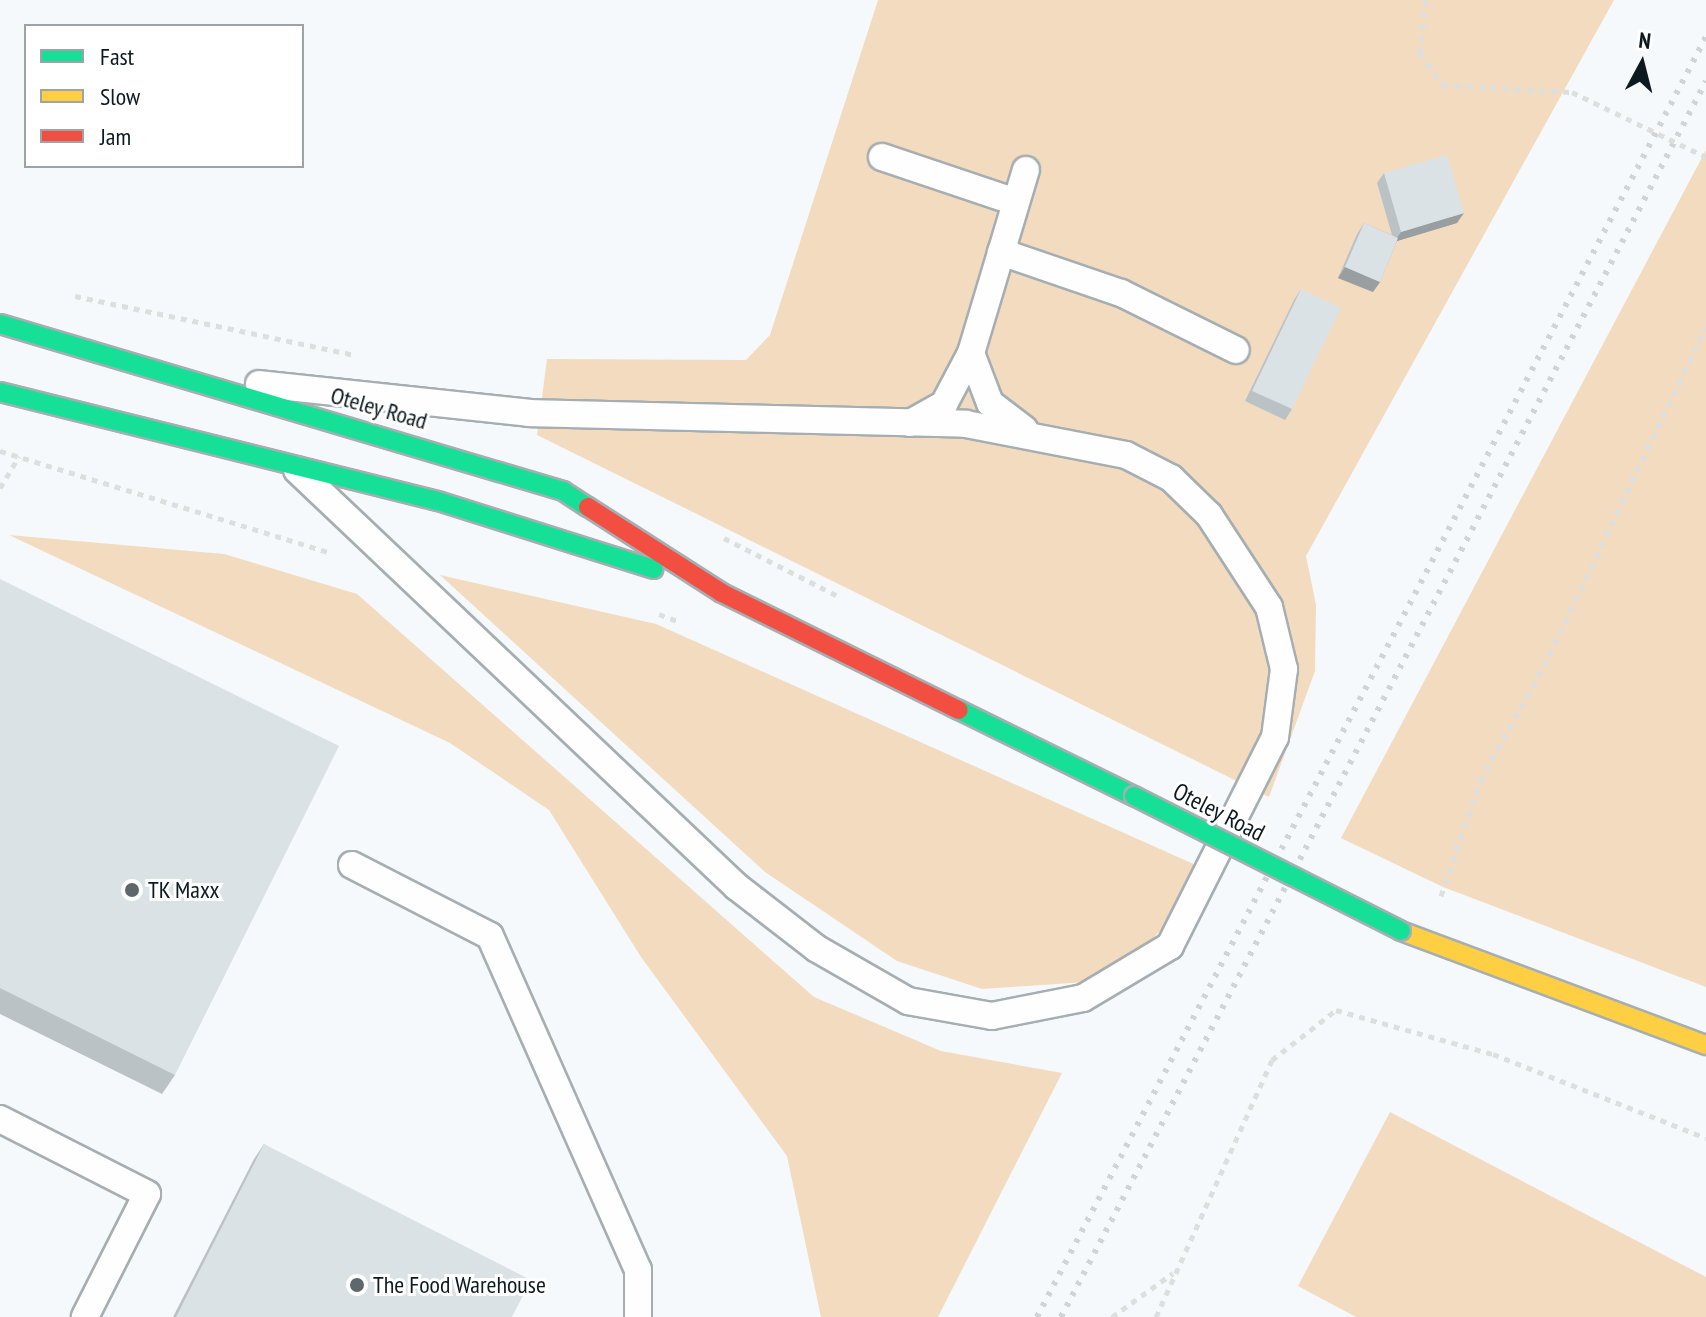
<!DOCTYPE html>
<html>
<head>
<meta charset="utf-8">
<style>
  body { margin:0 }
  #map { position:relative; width:1706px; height:1317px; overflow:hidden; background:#f5f9fb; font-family:"PT Sans Narrow",sans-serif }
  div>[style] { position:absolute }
  .green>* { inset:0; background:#f2dbbf }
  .path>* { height:5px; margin-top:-2.5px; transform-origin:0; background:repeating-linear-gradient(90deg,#dddfdf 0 6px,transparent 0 12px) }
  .roads { filter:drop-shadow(2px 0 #a6aeb1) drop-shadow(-2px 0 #a6aeb1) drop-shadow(0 2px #a6aeb1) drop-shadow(0 -2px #a6aeb1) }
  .lane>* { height:26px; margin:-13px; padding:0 13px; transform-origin:13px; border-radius:13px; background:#fefefe }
  .fast>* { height:18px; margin:-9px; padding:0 9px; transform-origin:9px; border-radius:9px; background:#16e098 }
  .slow>* { height:18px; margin:-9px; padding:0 9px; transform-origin:9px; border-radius:9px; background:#ffcf43 }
  .jam>* { height:18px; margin:-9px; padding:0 9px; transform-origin:9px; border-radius:9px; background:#f24e42 }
  .rail>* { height:6px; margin-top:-3px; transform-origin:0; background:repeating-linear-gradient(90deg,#d1d3d4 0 4px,transparent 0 12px) }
  .path-bridge>* { height:5px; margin-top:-2.5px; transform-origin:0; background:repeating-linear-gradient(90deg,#dddfdf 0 6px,transparent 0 12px) }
  .bridges { filter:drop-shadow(2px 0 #a6aeb1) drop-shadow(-2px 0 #a6aeb1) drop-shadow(0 2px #a6aeb1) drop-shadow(0 -2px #a6aeb1) }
  .fast-bridge>* { height:18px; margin:-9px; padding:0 9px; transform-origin:9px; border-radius:9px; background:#16e098 }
  .wall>* { inset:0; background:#bbc2c6 }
  .shaded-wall>* { inset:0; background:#999ea1 }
  .building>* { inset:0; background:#dae2e6 }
  .dots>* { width:22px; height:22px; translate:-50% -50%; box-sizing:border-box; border:4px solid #fff; border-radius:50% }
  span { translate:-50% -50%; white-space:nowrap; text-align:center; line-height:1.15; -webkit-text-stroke:6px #fff; paint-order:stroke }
  .street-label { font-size:24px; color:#0c191e }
  .poi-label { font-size:24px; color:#0c191e }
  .left { translate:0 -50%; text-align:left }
  .legend { position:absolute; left:24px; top:24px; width:280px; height:144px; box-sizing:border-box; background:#fff; border:2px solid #9ea3a5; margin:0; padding:10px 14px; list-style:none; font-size:24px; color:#0c191e }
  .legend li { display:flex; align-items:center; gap:16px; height:40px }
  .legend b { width:40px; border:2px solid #9ea3a5 }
  .north { position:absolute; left:1602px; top:24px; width:80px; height:80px; -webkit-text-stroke:6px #fff; paint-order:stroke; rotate:7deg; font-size:22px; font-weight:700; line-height:32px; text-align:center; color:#0c191e }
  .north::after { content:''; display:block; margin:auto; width:28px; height:36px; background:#0c191e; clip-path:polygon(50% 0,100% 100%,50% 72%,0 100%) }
</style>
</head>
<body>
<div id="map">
  <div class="green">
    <div style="clip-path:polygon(878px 0,1614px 0,1306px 556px,1316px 605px,1315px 671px,1269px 797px,537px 435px,547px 359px,746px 360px,770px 335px)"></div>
    <div style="clip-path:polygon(1706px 150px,1706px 987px,1443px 887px,1341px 838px)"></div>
    <div style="clip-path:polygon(9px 535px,224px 554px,357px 594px,814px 997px,941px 1051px,1062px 1073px,938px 1317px,821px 1317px,787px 1156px,641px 957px,549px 810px,450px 743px)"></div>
    <div style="clip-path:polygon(440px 575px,656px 624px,1198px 866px,1173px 918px,1139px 952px,1086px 982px,982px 989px,897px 961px,765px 872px)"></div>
    <div style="clip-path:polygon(1390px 1112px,1706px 1277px,1706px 1317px,1356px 1317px,1298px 1286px)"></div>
  </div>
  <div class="path">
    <div style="left:1426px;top:0;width:53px;rotate:96.5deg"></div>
    <div style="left:1420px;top:53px;width:39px;rotate:54deg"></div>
    <div style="left:1443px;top:85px;width:129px;rotate:3.1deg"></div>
    <div style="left:75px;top:296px;width:286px;rotate:11.9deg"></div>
    <div style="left:0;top:451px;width:347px;rotate:17.1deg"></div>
    <div style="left:0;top:488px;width:37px;rotate:-59deg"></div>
    <div style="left:724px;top:538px;width:130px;rotate:27deg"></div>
    <div style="left:659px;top:614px;width:22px;rotate:21deg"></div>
    <div style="left:1441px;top:896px;width:121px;rotate:-71.3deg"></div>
    <div style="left:1480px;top:781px;width:132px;rotate:-60.9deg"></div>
    <div style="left:1544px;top:666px;width:376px;rotate:-64.5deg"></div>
    <div style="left:1112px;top:1317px;width:75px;rotate:-35.8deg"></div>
    <div style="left:1156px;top:1317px;width:282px;rotate:-65.7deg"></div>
    <div style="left:1272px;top:1060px;width:81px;rotate:-38deg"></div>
    <div style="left:1336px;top:1010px;width:163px;rotate:15.7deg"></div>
    <div style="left:1493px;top:1054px;width:229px;rotate:21.5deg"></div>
  </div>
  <div class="roads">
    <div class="lane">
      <div style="left:882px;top:157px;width:141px;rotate:18.6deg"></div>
      <div style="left:1001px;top:252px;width:127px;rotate:18.9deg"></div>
      <div style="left:1121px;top:293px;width:128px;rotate:26.4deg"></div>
      <div style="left:971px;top:353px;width:53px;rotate:69.2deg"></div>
      <div style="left:990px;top:403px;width:43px;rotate:37.4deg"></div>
      <div style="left:259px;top:384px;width:272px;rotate:6.1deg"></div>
      <div style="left:529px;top:413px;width:437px;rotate:1.4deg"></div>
      <div style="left:966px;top:424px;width:163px;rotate:11deg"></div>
      <div style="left:1126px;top:455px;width:51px;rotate:27.1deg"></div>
      <div style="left:1171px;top:478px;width:53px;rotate:44.2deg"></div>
      <div style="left:1209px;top:515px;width:110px;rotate:56.9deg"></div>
      <div style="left:1269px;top:607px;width:64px;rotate:76.4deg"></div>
      <div style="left:1284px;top:669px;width:69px;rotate:97.5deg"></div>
      <div style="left:1275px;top:737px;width:234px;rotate:116.7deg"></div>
      <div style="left:1170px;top:946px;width:101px;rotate:149.1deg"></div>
      <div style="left:1083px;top:998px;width:93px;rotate:168.8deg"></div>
      <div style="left:992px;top:1016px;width:85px;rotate:-169.9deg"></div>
      <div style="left:908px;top:1001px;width:106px;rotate:-150.1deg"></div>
      <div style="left:816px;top:948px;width:100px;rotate:-142.3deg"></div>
      <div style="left:737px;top:887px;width:606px;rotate:-136.54deg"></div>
      <div style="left:910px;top:423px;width:39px;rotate:-29deg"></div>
      <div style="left:944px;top:404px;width:58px;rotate:-62.1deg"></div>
      <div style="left:971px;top:353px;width:191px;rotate:-73.3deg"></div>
      <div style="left:352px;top:865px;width:155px;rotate:27.2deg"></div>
      <div style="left:490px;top:936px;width:365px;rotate:66.1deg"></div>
      <div style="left:638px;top:1270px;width:47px;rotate:90deg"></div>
      <div style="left:0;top:1119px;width:165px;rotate:27deg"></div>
      <div style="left:147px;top:1194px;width:138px;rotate:116.8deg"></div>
    </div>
    <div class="fast">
      <div style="left:0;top:324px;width:587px;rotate:16.52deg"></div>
      <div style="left:563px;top:491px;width:30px;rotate:33deg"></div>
      <div style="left:0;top:392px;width:451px;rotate:14deg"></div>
      <div style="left:438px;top:501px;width:226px;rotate:17.5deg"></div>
      <div style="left:959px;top:710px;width:195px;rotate:26.2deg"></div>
    </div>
    <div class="slow">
      <div style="left:1401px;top:931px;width:326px;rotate:20.5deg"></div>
    </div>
    <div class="jam">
      <div style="left:588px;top:507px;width:159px;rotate:32.7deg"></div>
      <div style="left:722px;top:593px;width:264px;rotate:26.3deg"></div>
    </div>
  </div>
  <div class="rail">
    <div style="left:1037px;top:1317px;width:1444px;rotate:-62.41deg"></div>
    <div style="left:1061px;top:1317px;width:1394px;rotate:-62.44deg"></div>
  </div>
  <div class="path-bridge">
    <div style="left:1572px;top:92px;width:149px;rotate:25.9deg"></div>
  </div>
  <div class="bridges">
    <div class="fast-bridge">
      <div style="left:1134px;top:796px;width:299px;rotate:26.8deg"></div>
    </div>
  </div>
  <div class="wall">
    <div style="clip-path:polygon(1384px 173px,1457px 223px,1397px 241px,1380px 282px,1373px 292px,1338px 278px,1357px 234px,1364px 223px,1392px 235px,1377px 183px)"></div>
    <div style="clip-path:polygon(1301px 289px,1292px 409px,1285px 420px,1245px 401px,1294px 300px)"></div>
    <div style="clip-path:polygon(0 579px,175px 1075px,162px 1094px,0 1014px)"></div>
    <div style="clip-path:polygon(264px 1144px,512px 1317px,173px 1317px,254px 1159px)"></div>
  </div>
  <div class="shaded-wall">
    <div style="clip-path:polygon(1464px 213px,1457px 223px,1394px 242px,1401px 232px)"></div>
    <div style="clip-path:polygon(1345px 267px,1380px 282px,1373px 292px,1338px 278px)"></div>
  </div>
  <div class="building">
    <div style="clip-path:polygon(1447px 155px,1464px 213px,1401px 232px,1384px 173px)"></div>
    <div style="clip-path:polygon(1364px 223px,1398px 238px,1380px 282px,1345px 267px)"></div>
    <div style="clip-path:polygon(1301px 289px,1341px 308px,1292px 409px,1252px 391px)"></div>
    <div style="clip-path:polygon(0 579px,339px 746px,175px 1075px,0 988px)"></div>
    <div style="clip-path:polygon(264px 1144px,531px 1280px,512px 1317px,176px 1317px)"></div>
  </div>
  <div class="dots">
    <div style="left:132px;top:890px;background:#5e676b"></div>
    <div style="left:357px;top:1285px;background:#5e676b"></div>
  </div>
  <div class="street-label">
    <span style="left:379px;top:408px;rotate:16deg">Oteley Road</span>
    <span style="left:1219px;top:812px;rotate:27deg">Oteley Road</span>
  </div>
  <div class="poi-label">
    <span class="left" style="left:148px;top:890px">TK Maxx</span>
    <span class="left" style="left:373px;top:1285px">The Food Warehouse</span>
  </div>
  <ul class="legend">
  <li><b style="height:10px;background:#16e098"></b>Fast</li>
  <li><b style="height:10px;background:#ffcf43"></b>Slow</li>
  <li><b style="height:10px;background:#f24e42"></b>Jam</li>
  </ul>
  <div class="north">N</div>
</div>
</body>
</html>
